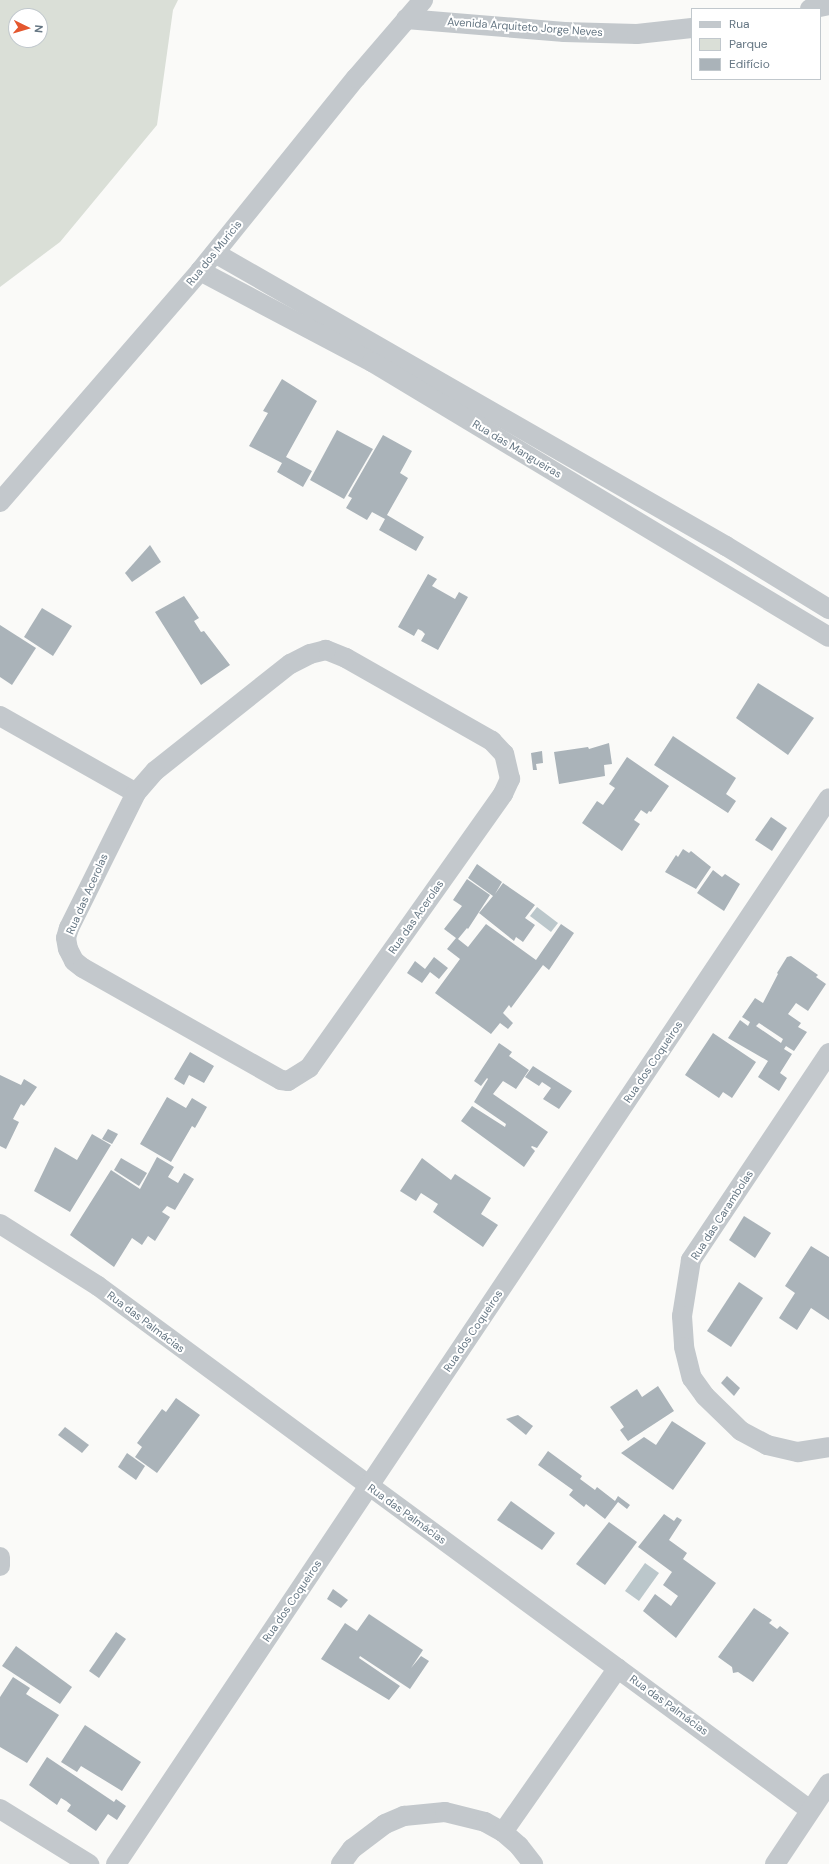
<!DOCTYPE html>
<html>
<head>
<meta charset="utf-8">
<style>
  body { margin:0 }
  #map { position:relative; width:829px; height:1864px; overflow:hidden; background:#fafaf8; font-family:"DM Sans",sans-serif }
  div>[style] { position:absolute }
  .green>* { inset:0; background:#dadfd7 }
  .water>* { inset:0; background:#bbc7cb }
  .building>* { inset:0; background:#aab3b9 }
  .street>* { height:20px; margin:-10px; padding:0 10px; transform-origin:10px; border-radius:10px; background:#c3c8cc }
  span { translate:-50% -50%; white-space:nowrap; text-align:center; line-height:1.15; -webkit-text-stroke:4px #fff; paint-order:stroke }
  .street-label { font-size:11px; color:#657683 }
  .legend { position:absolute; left:691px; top:8px; width:130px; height:72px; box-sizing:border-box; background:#fff; border:1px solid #c1c8cd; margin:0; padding:5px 7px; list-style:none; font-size:12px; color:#657683 }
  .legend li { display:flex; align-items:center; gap:8px; height:20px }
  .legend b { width:20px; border:1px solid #c1c8cd }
  .north { position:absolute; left:8px; top:8px; width:40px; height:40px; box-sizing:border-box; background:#fff; border:1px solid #c1c8cd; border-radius:50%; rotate:95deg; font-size:11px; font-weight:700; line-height:16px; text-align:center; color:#657683 }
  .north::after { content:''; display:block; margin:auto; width:14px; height:18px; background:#e4572e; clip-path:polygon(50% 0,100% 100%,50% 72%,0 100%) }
</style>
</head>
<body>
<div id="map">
  <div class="green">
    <div style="clip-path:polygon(evenodd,0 0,178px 0,173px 10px,157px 125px,60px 242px,0 287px,0 0,16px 16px,40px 16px,40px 40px,16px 40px,16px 16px)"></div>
  </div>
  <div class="water">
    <div style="clip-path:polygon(537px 907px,558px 923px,551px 932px,530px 916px)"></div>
    <div style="clip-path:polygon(645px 1563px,659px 1573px,639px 1601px,625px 1591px)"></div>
  </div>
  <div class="building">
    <div style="clip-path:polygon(282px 379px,317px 401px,286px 457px,312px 471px,303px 487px,277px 472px,282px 463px,249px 446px,268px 413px,263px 411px)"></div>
    <div style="clip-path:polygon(337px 430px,373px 449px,344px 499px,310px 480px)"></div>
    <div style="clip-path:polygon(383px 435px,412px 451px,400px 473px,408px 478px,387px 515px,424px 537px,416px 551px,379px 530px,385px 519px,372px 512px,367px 520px,346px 508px,352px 498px,348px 496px)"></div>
    <div style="clip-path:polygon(150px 545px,161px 562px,132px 582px,125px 573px)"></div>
    <div style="clip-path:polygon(428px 574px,437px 579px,432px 586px,455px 599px,459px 592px,468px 597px,438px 650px,421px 641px,425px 634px,422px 631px,418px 629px,414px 636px,398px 627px)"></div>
    <div style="clip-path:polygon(184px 596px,199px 618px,194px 621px,201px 632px,204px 631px,230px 665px,201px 685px,155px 612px)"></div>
    <div style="clip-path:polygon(42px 608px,72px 626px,53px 656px,24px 637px)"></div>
    <div style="clip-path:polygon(0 625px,36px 648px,12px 685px,0 677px)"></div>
    <div style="clip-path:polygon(758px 683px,814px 718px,788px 755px,736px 718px)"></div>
    <div style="clip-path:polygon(673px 736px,736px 778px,726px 794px,736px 801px,728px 813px,654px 765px)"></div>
    <div style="clip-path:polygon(609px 743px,612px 764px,604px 765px,605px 776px,559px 784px,554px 752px,588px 747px,589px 749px)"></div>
    <div style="clip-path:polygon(542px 751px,543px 763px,536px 764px,537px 770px,533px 770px,531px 753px)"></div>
    <div style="clip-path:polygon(627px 757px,669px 786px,651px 812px,649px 811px,647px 814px,641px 810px,634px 820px,640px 824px,622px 851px,582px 823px,597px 801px,603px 805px,615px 788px,609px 784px)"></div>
    <div style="clip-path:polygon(771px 817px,787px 828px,772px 851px,755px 840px)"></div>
    <div style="clip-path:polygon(683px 849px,689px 853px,691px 851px,711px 867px,696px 889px,665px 872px,676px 855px,678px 857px)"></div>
    <div style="clip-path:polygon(477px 864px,502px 882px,495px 894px,503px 883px,535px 905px,525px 918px,535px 925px,523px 942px,516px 937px,514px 941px,479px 913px,493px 896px,468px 878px)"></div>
    <div style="clip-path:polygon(713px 870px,722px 877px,725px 874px,740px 884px,724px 911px,697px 893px)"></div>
    <div style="clip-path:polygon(467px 879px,490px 895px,468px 929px,467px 928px,458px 939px,468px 947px,486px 924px,536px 960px,561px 924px,574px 933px,549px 970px,543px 965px,511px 1008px,509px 1005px,503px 1013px,513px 1023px,508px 1029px,500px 1023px,491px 1034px,435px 993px,460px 959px,447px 949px,456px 938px,444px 929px,462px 906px,453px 900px)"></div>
    <div style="clip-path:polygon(evenodd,791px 956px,818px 975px,816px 977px,826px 984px,808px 1011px,796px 1003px,788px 1014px,801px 1023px,798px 1027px,807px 1032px,794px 1051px,786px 1046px,784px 1049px,792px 1054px,780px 1073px,787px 1078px,779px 1091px,758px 1077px,768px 1061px,728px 1038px,740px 1020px,748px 1026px,750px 1022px,742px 1017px,755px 998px,763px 1003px,778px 974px,777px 973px,787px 957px,791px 956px,759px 1023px,783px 1039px,781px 1043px,756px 1026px,759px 1023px)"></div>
    <div style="clip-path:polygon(434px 957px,448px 968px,439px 979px,430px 972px,422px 983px,407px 973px,415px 961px,425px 969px)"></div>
    <div style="clip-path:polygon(713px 1033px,756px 1062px,732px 1098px,723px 1092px,719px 1098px,685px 1075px)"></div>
    <div style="clip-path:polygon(499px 1043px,512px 1052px,509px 1056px,529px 1070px,516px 1089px,503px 1081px,493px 1094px,548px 1132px,537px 1148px,532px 1146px,531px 1147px,535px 1151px,524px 1167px,461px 1121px,472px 1106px,505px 1127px,506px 1124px,474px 1102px,488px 1079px,487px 1078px,481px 1086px,474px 1081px)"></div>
    <div style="clip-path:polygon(190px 1052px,214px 1066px,204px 1083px,189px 1075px,184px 1085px,174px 1079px)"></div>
    <div style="clip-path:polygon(533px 1066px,572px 1091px,559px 1109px,543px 1099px,551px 1088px,542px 1082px,539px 1086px,525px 1077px)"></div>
    <div style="clip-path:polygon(0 1075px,21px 1085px,24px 1079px,37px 1087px,24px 1106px,21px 1104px,13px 1119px,19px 1122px,6px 1149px,0 1146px)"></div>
    <div style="clip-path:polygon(167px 1097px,186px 1108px,192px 1098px,207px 1107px,195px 1128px,192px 1126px,171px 1162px,140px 1144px)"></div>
    <div style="clip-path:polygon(108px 1129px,118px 1134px,112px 1144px,102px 1139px)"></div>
    <div style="clip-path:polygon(92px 1134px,111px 1145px,70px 1212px,34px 1191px,55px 1147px,77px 1160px)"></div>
    <div style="clip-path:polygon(157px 1157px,174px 1167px,168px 1177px,178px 1183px,184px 1173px,194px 1179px,175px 1210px,167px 1206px,162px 1212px,170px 1217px,155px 1241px,148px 1236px,142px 1245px,132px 1238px,114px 1267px,70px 1235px,111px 1170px,140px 1189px)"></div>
    <div style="clip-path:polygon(121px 1158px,147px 1173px,139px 1186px,114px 1170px)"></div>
    <div style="clip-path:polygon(422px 1158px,451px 1180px,455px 1174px,491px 1198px,481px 1214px,498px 1225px,483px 1247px,433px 1212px,438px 1204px,421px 1193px,416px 1201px,400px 1191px)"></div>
    <div style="clip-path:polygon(744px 1216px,771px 1233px,755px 1258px,729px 1240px)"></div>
    <div style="clip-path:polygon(811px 1246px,829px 1257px,829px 1320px,811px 1308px,797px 1330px,779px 1318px,795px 1293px,785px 1286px)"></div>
    <div style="clip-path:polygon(739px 1282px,763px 1298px,731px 1347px,707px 1331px)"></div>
    <div style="clip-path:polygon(727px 1376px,740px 1388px,734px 1396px,721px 1383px)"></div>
    <div style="clip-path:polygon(658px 1386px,674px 1411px,628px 1441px,620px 1430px,624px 1427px,610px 1407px,637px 1389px,642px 1397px)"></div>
    <div style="clip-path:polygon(176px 1398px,200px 1415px,157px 1473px,135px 1457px,142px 1447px,137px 1443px,162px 1409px,166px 1412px)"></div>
    <div style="clip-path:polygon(518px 1415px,533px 1426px,526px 1435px,506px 1419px)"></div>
    <div style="clip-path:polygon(672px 1421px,706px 1443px,673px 1490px,621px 1453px,644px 1437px,656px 1445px)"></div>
    <div style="clip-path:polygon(65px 1427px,89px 1445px,82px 1453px,58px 1435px)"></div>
    <div style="clip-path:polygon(548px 1451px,582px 1476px,580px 1479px,595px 1490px,597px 1487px,615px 1501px,618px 1496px,630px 1505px,627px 1509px,618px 1502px,605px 1519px,586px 1504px,584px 1507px,569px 1495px,573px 1490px,538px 1465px)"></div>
    <div style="clip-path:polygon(127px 1453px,145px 1466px,136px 1480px,118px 1467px)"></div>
    <div style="clip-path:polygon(511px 1501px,555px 1533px,542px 1550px,497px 1520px)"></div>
    <div style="clip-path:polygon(664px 1514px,674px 1521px,677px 1517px,682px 1520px,669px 1540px,687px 1553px,683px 1559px,716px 1583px,676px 1638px,643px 1611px,655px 1594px,671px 1606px,678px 1596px,663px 1585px,672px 1572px,638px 1547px)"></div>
    <div style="clip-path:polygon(609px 1522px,637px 1542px,605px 1585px,576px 1564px)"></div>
    <div style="clip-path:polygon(333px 1589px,348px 1600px,341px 1608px,327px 1599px)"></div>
    <div style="clip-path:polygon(754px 1608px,772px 1620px,769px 1623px,777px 1629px,780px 1626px,789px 1633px,753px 1682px,738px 1672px,733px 1673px,732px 1667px,718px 1657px)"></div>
    <div style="clip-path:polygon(369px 1614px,423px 1650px,411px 1668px,421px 1656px,429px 1661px,410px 1689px,360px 1656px,359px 1658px,400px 1686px,389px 1700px,321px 1659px,345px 1623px,357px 1631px)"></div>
    <div style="clip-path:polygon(116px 1632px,126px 1639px,99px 1678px,89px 1671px)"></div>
    <div style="clip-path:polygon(16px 1646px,72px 1687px,60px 1704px,2px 1666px)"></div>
    <div style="clip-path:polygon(13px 1677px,30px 1688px,26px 1694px,59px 1715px,27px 1763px,0 1747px,0 1697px)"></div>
    <div style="clip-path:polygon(85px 1725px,141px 1762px,122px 1791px,81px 1766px,77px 1772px,61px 1762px)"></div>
    <div style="clip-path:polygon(47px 1757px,114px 1802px,116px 1799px,126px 1806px,117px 1820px,108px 1814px,96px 1831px,67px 1811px,71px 1805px,66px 1801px,61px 1798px,57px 1805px,29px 1785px)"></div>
  </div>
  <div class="street">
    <div style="left:810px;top:9px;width:19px;rotate:-12deg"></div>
    <div style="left:406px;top:19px;width:159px;rotate:4.7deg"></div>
    <div style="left:564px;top:32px;width:73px;rotate:1.6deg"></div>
    <div style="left:637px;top:34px;width:55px;rotate:-6.2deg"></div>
    <div style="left:215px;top:253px;width:589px;rotate:29.83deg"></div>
    <div style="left:726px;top:546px;width:121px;rotate:31.5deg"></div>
    <div style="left:200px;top:271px;width:195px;rotate:27.9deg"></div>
    <div style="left:372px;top:362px;width:533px;rotate:31.04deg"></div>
    <div style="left:0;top:502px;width:306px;rotate:-49.1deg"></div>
    <div style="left:200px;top:271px;width:248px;rotate:-51.1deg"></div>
    <div style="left:356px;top:78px;width:103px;rotate:-49.3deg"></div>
    <div style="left:0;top:716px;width:156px;rotate:29.5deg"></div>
    <div style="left:136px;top:793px;width:151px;rotate:116.4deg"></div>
    <div style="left:69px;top:928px;width:10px;rotate:107deg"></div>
    <div style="left:66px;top:938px;width:11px;rotate:80deg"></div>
    <div style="left:68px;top:949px;width:13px;rotate:63deg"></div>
    <div style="left:74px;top:961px;width:11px;rotate:38deg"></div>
    <div style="left:83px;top:968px;width:227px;rotate:29.5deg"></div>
    <div style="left:281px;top:1080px;width:7px;rotate:8deg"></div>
    <div style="left:288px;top:1081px;width:25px;rotate:-32deg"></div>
    <div style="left:309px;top:1068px;width:336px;rotate:-54.7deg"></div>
    <div style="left:503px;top:794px;width:17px;rotate:-65deg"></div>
    <div style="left:510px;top:779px;width:26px;rotate:-103deg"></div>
    <div style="left:504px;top:754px;width:18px;rotate:-133deg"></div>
    <div style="left:492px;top:741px;width:168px;rotate:-150.4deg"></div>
    <div style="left:346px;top:658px;width:22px;rotate:-158deg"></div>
    <div style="left:326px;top:650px;width:16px;rotate:166deg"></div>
    <div style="left:310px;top:654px;width:22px;rotate:153deg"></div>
    <div style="left:290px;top:664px;width:172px;rotate:141.6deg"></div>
    <div style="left:155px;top:771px;width:29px;rotate:131deg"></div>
    <div style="left:829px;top:1053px;width:249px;rotate:123.7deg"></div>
    <div style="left:691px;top:1260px;width:57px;rotate:99.1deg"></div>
    <div style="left:682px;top:1316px;width:31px;rotate:86deg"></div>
    <div style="left:684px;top:1347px;width:32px;rotate:76deg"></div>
    <div style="left:692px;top:1378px;width:22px;rotate:54deg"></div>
    <div style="left:705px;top:1396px;width:50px;rotate:44.2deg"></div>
    <div style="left:741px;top:1431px;width:30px;rotate:28deg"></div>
    <div style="left:767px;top:1445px;width:32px;rotate:13deg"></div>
    <div style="left:798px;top:1452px;width:31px;rotate:-9deg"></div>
    <div style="left:0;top:1224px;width:116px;rotate:32.3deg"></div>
    <div style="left:98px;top:1286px;width:884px;rotate:36.35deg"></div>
    <div style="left:0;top:1557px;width:9px;rotate:90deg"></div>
    <div style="left:0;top:1809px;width:105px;rotate:31.7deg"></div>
    <div style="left:503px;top:1832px;width:200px;rotate:-55deg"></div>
    <div style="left:116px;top:1864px;width:1282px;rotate:-56.22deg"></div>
    <div style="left:341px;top:1864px;width:19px;rotate:-54deg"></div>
    <div style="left:352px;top:1849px;width:41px;rotate:-37.1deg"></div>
    <div style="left:385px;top:1824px;width:21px;rotate:-23deg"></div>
    <div style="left:404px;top:1816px;width:41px;rotate:-5.6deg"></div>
    <div style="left:445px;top:1812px;width:41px;rotate:14deg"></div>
    <div style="left:485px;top:1822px;width:21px;rotate:29deg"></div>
    <div style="left:503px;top:1832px;width:21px;rotate:41deg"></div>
    <div style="left:519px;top:1846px;width:23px;rotate:52deg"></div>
    <div style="left:775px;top:1864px;width:97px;rotate:-56.3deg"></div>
  </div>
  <div class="street-label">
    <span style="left:525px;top:27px;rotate:4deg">Avenida Arquiteto Jorge Neves</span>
    <span style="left:214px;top:253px;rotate:-51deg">Rua dos Muricis</span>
    <span style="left:517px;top:449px;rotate:31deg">Rua das Mangueiras</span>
    <span style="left:87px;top:894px;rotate:-66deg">Rua das Acerolas</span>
    <span style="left:416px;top:917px;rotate:-55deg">Rua das Acerolas</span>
    <span style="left:653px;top:1062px;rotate:-56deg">Rua dos Coqueiros</span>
    <span style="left:722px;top:1215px;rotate:-57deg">Rua das Carambolas</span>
    <span style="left:146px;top:1322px;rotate:37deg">Rua das Palmácias</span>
    <span style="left:473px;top:1331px;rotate:-56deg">Rua dos Coqueiros</span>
    <span style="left:407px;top:1514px;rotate:36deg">Rua das Palmácias</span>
    <span style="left:292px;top:1601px;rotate:-56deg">Rua dos Coqueiros</span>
    <span style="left:669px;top:1705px;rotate:36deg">Rua das Palmácias</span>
  </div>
  <ul class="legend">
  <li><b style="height:5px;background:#c3c8cc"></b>Rua</li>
  <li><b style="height:11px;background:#dadfd7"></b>Parque</li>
  <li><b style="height:11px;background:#aab3b9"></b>Edifício</li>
  </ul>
  <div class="north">N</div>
</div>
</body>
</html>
